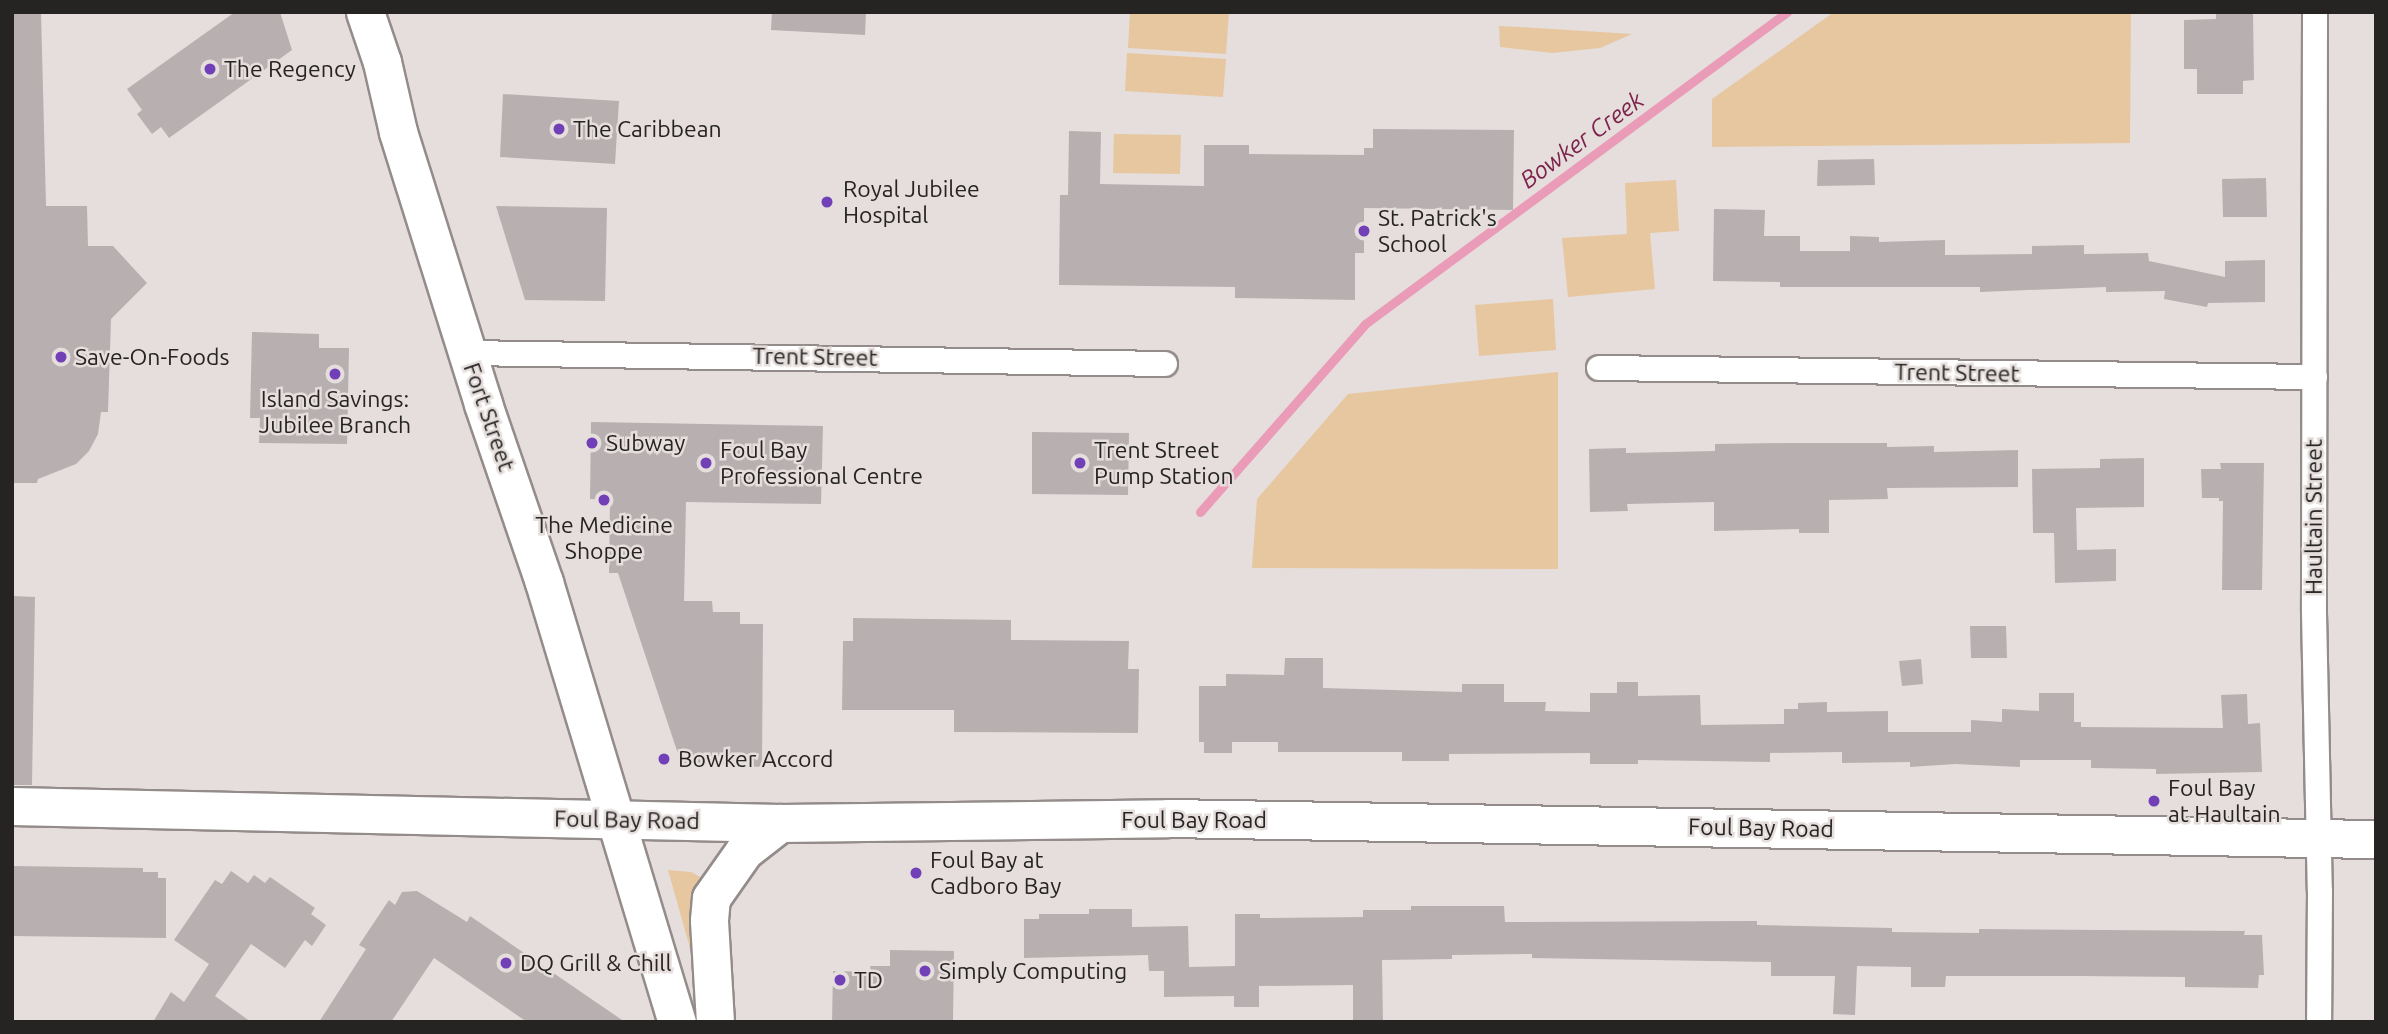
<!DOCTYPE html>
<html>
<head>
<meta charset="utf-8">
<style>
  body { margin:0 }
  #map { position:relative; width:2388px; height:1034px; overflow:hidden; background:#e5dedc; font-family:Ubuntu,sans-serif }
  div>[style] { position:absolute }
  .green>* { inset:0; background:#e7c79f }
  .stream>* { height:9px; margin:-4.5px; padding:0 4.5px; transform-origin:4.5px; border-radius:4.5px; background:#ea9bb8 }
  .building>* { inset:0; background:#b8b0b0 }
  .roads { filter:drop-shadow(2px 0 #938c8a) drop-shadow(-2px 0 #938c8a) drop-shadow(0 2px #938c8a) drop-shadow(0 -2px #938c8a) }
  .minor>* { height:24px; margin:-12px; padding:0 12px; transform-origin:12px; border-radius:12px; background:#fff }
  .secondary>* { height:37px; margin:-18.5px; padding:0 18.5px; transform-origin:18.5px; border-radius:18.5px; background:#fff }
  .dots>* { width:19px; height:19px; translate:-50% -50%; box-sizing:border-box; border:4px solid #e5dedc; border-radius:50% }
  span { translate:-50% -50%; white-space:nowrap; text-align:center; line-height:1.15; -webkit-text-stroke:5px #e5dedc; paint-order:stroke }
  .poi-label { font-size:23px; color:#262423 }
  .left { translate:0 -50%; text-align:left }
  .street-label { font-size:23px; color:#262423 }
  .water-label { font-size:24px; color:#7c224b; font-style:italic }
  .frame { position:absolute; inset:0; border:14px solid #262423; pointer-events:none }
</style>
</head>
<body>
<div id="map">
  <div class="green">
    <div style="clip-path:polygon(1130px 12px,1229px 12px,1226px 54px,1128px 48px)"></div>
    <div style="clip-path:polygon(1834px 12px,2131px 12px,2130px 143px,1712px 147px,1712px 99px)"></div>
    <div style="clip-path:polygon(1499px 26px,1518px 27px,1632px 34px,1600px 48px,1552px 53px,1500px 47px)"></div>
    <div style="clip-path:polygon(1127px 53px,1226px 59px,1223px 97px,1125px 91px)"></div>
    <div style="clip-path:polygon(1114px 134px,1181px 135px,1180px 174px,1113px 173px)"></div>
    <div style="clip-path:polygon(1676px 180px,1679px 231px,1650px 233px,1655px 289px,1568px 297px,1562px 238px,1627px 234px,1625px 183px)"></div>
    <div style="clip-path:polygon(1553px 299px,1556px 350px,1479px 356px,1475px 305px)"></div>
    <div style="clip-path:polygon(1558px 372px,1558px 569px,1252px 568px,1257px 499px,1348px 394px)"></div>
    <div style="clip-path:polygon(668px 870px,691px 872px,709px 882px,694px 950px,690px 948px)"></div>
  </div>
  <div class="stream">
    <div style="left:1200px;top:512px;width:250px;rotate:-48.7deg"></div>
    <div style="left:1365px;top:324px;width:525px;rotate:-36.48deg"></div>
  </div>
  <div class="building">
    <div style="clip-path:polygon(12px 12px,41px 12px,46px 206px,87px 206px,88px 246px,113px 246px,147px 283px,111px 319px,108px 412px,101px 412px,98px 434px,89px 451px,76px 464px,38px 479px,37px 483px,12px 483px)"></div>
    <div style="clip-path:polygon(235px 12px,280px 12px,292px 50px,169px 138px,161px 127px,152px 134px,137px 114px,142px 110px,127px 89px)"></div>
    <div style="clip-path:polygon(772px 12px,866px 12px,865px 35px,771px 30px)"></div>
    <div style="clip-path:polygon(2216px 12px,2253px 12px,2254px 80px,2243px 81px,2243px 94px,2197px 94px,2197px 69px,2184px 69px,2184px 20px,2216px 19px)"></div>
    <div style="clip-path:polygon(503px 94px,619px 101px,615px 164px,500px 157px)"></div>
    <div style="clip-path:polygon(1373px 129px,1514px 130px,1513px 210px,1364px 208px,1364px 253px,1355px 253px,1355px 300px,1235px 298px,1235px 287px,1059px 285px,1060px 195px,1068px 195px,1069px 131px,1101px 132px,1100px 184px,1204px 186px,1204px 145px,1249px 145px,1249px 154px,1364px 155px,1364px 148px,1373px 148px)"></div>
    <div style="clip-path:polygon(1874px 159px,1875px 185px,1817px 186px,1818px 160px)"></div>
    <div style="clip-path:polygon(2266px 178px,2267px 217px,2223px 217px,2222px 179px)"></div>
    <div style="clip-path:polygon(496px 206px,607px 208px,605px 301px,525px 300px)"></div>
    <div style="clip-path:polygon(1714px 209px,1765px 210px,1764px 236px,1800px 236px,1800px 251px,1850px 251px,1850px 236px,1879px 237px,1879px 242px,1945px 240px,1945px 255px,2032px 254px,2032px 246px,2084px 245px,2084px 254px,2148px 253px,2149px 261px,2225px 277px,2225px 261px,2265px 260px,2265px 302px,2208px 303px,2207px 307px,2164px 299px,2165px 291px,2106px 292px,2106px 287px,1980px 292px,1980px 287px,1780px 287px,1780px 282px,1713px 281px)"></div>
    <div style="clip-path:polygon(252px 332px,319px 334px,319px 348px,349px 348px,347px 444px,259px 443px,260px 418px,250px 418px)"></div>
    <div style="clip-path:polygon(591px 422px,823px 426px,821px 504px,686px 502px,684px 601px,712px 601px,713px 612px,740px 612px,740px 624px,763px 624px,762px 767px,681px 763px,618px 573px,609px 573px,610px 500px,590px 499px)"></div>
    <div style="clip-path:polygon(1032px 432px,1129px 433px,1128px 495px,1032px 494px)"></div>
    <div style="clip-path:polygon(1788px 443px,1887px 443px,1887px 447px,1934px 446px,1934px 452px,2018px 450px,2018px 487px,1887px 488px,1888px 499px,1829px 500px,1829px 533px,1799px 533px,1799px 529px,1714px 531px,1714px 502px,1627px 504px,1628px 511px,1590px 512px,1589px 449px,1626px 448px,1626px 453px,1715px 451px,1715px 444px)"></div>
    <div style="clip-path:polygon(2144px 458px,2144px 507px,2076px 508px,2077px 550px,2116px 549px,2116px 581px,2055px 583px,2054px 533px,2033px 533px,2032px 469px,2100px 468px,2100px 459px)"></div>
    <div style="clip-path:polygon(2220px 463px,2264px 463px,2262px 590px,2222px 590px,2223px 501px,2219px 501px,2219px 498px,2202px 498px,2201px 469px,2221px 469px)"></div>
    <div style="clip-path:polygon(12px 596px,35px 597px,32px 785px,12px 785px)"></div>
    <div style="clip-path:polygon(853px 618px,1011px 620px,1011px 640px,1129px 641px,1128px 669px,1139px 669px,1138px 733px,954px 732px,954px 710px,842px 710px,843px 641px,853px 641px)"></div>
    <div style="clip-path:polygon(1970px 626px,2006px 626px,2007px 658px,1971px 658px)"></div>
    <div style="clip-path:polygon(1285px 658px,1323px 658px,1323px 688px,1462px 692px,1462px 684px,1504px 684px,1504px 702px,1546px 702px,1545px 711px,1590px 712px,1590px 693px,1617px 693px,1617px 682px,1638px 682px,1638px 696px,1700px 695px,1701px 725px,1784px 724px,1784px 709px,1798px 709px,1798px 703px,1827px 702px,1827px 712px,1888px 711px,1888px 732px,1971px 732px,1971px 720px,2002px 722px,2002px 709px,2039px 711px,2039px 693px,2074px 693px,2074px 722px,2081px 722px,2081px 727px,2223px 728px,2221px 695px,2247px 694px,2248px 724px,2260px 723px,2262px 772px,2156px 774px,2156px 769px,2091px 768px,2091px 760px,2020px 760px,2020px 767px,1955px 764px,1910px 767px,1910px 762px,1842px 763px,1842px 752px,1770px 753px,1770px 762px,1638px 760px,1638px 764px,1590px 764px,1590px 753px,1449px 754px,1449px 761px,1402px 761px,1402px 752px,1278px 752px,1278px 742px,1232px 742px,1232px 753px,1204px 753px,1204px 742px,1199px 742px,1199px 686px,1226px 686px,1226px 674px,1284px 675px)"></div>
    <div style="clip-path:polygon(1921px 659px,1923px 684px,1902px 686px,1899px 661px)"></div>
    <div style="clip-path:polygon(12px 866px,143px 868px,143px 872px,158px 872px,158px 878px,166px 878px,166px 938px,12px 936px)"></div>
    <div style="clip-path:polygon(231px 871px,248px 883px,254px 875px,265px 883px,270px 877px,315px 908px,311px 914px,326px 925px,312px 946px,305px 940px,285px 968px,251px 944px,215px 996px,251px 1022px,153px 1022px,171px 992px,184px 1002px,209px 964px,174px 940px,215px 880px,222px 884px)"></div>
    <div style="clip-path:polygon(417px 891px,467px 922px,470px 916px,625px 1022px,527px 1022px,434px 958px,391px 1022px,319px 1022px,366px 949px,359px 945px,389px 900px,395px 905px,402px 892px)"></div>
    <div style="clip-path:polygon(1411px 906px,1504px 906px,1505px 922px,1757px 921px,1757px 925px,1892px 928px,1892px 932px,1979px 933px,1979px 929px,2245px 931px,2244px 935px,2262px 935px,2264px 975px,2259px 975px,2258px 988px,2185px 987px,2185px 977px,2079px 976px,1946px 976px,1945px 987px,1911px 987px,1911px 967px,1857px 966px,1855px 1015px,1833px 1014px,1835px 976px,1771px 976px,1771px 962px,1532px 958px,1532px 954px,1452px 955px,1452px 959px,1382px 960px,1383px 1022px,1353px 1022px,1353px 985px,1259px 986px,1259px 1007px,1234px 1007px,1234px 996px,1164px 997px,1164px 971px,1149px 971px,1148px 955px,1024px 958px,1024px 919px,1039px 919px,1039px 914px,1089px 914px,1089px 909px,1132px 909px,1132px 927px,1188px 926px,1189px 967px,1235px 966px,1235px 914px,1260px 914px,1260px 918px,1363px 917px,1363px 910px,1411px 910px)"></div>
    <div style="clip-path:polygon(890px 950px,954px 951px,953px 1022px,832px 1022px,833px 971px,871px 972px,870px 966px,890px 966px)"></div>
  </div>
  <div class="roads">
    <div class="minor">
      <div style="left:2315px;top:12px;width:601px;rotate:90.1deg"></div>
      <div style="left:2314px;top:613px;width:278px;rotate:88.8deg"></div>
      <div style="left:2320px;top:891px;width:131px;rotate:90.4deg"></div>
      <div style="left:466px;top:353px;width:699px;rotate:0.9deg"></div>
      <div style="left:1599px;top:368px;width:716px;rotate:0.72deg"></div>
    </div>
    <div class="secondary">
      <div style="left:365px;top:12px;width:53px;rotate:71.2deg"></div>
      <div style="left:382px;top:62px;width:72px;rotate:77.1deg"></div>
      <div style="left:398px;top:132px;width:285px;rotate:72.6deg"></div>
      <div style="left:483px;top:404px;width:188px;rotate:71.1deg"></div>
      <div style="left:544px;top:582px;width:460px;rotate:73.2deg"></div>
      <div style="left:12px;top:806px;width:768px;rotate:1.27deg"></div>
      <div style="left:780px;top:823px;width:388px;rotate:-0.7deg"></div>
      <div style="left:1168px;top:818px;width:1208px;rotate:1deg"></div>
      <div style="left:715px;top:1022px;width:102px;rotate:-93.4deg"></div>
      <div style="left:709px;top:920px;width:22px;rotate:-85deg"></div>
      <div style="left:711px;top:898px;width:57px;rotate:-54.9deg"></div>
      <div style="left:744px;top:851px;width:46px;rotate:-37.9deg"></div>
    </div>
  </div>
  <div class="dots">
    <div style="left:210px;top:69px;background:#7140b7"></div>
    <div style="left:559px;top:129px;background:#7140b7"></div>
    <div style="left:827px;top:202px;background:#7140b7"></div>
    <div style="left:1364px;top:231px;background:#7140b7"></div>
    <div style="left:61px;top:357px;background:#7140b7"></div>
    <div style="left:335px;top:374px;background:#7140b7"></div>
    <div style="left:592px;top:443px;background:#7140b7"></div>
    <div style="left:706px;top:463px;background:#7140b7"></div>
    <div style="left:1080px;top:463px;background:#7140b7"></div>
    <div style="left:604px;top:500px;background:#7140b7"></div>
    <div style="left:664px;top:759px;background:#7140b7"></div>
    <div style="left:2154px;top:801px;background:#7140b7"></div>
    <div style="left:916px;top:873px;background:#7140b7"></div>
    <div style="left:506px;top:963px;background:#7140b7"></div>
    <div style="left:925px;top:971px;background:#7140b7"></div>
    <div style="left:840px;top:980px;background:#7140b7"></div>
  </div>
  <div class="poi-label">
    <span class="left" style="left:224px;top:69px">The Regency</span>
    <span class="left" style="left:573px;top:129px">The Caribbean</span>
    <span class="left" style="left:843px;top:202px">Royal Jubilee<br>Hospital</span>
    <span class="left" style="left:1378px;top:231px">St. Patrick's<br>School</span>
    <span class="left" style="left:75px;top:357px">Save-On-Foods</span>
    <span style="left:335px;top:412px">Island Savings:<br>Jubilee Branch</span>
    <span class="left" style="left:606px;top:443px">Subway</span>
    <span class="left" style="left:720px;top:463px">Foul Bay<br>Professional Centre</span>
    <span class="left" style="left:1094px;top:463px">Trent Street<br>Pump Station</span>
    <span style="left:604px;top:538px">The Medicine<br>Shoppe</span>
    <span class="left" style="left:678px;top:759px">Bowker Accord</span>
    <span class="left" style="left:2168px;top:801px">Foul Bay<br>at Haultain</span>
    <span class="left" style="left:930px;top:873px">Foul Bay at<br>Cadboro Bay</span>
    <span class="left" style="left:520px;top:963px">DQ Grill &amp; Chill</span>
    <span class="left" style="left:939px;top:971px">Simply Computing</span>
    <span class="left" style="left:854px;top:980px">TD</span>
  </div>
  <div class="street-label">
    <span style="left:815px;top:357px;rotate:1deg">Trent Street</span>
    <span style="left:1957px;top:373px;rotate:1deg">Trent Street</span>
    <span style="left:489px;top:417px;rotate:71deg">Fort Street</span>
    <span style="left:2314px;top:517px;rotate:-90deg">Haultain Street</span>
    <span style="left:627px;top:820px;rotate:1deg">Foul Bay Road</span>
    <span style="left:1194px;top:820px">Foul Bay Road</span>
    <span style="left:1761px;top:828px;rotate:1deg">Foul Bay Road</span>
  </div>
  <div class="water-label">
    <span style="left:1582px;top:140px;rotate:-36deg">Bowker Creek</span>
  </div>
  <div class="frame"></div>
</div>
</body>
</html>
